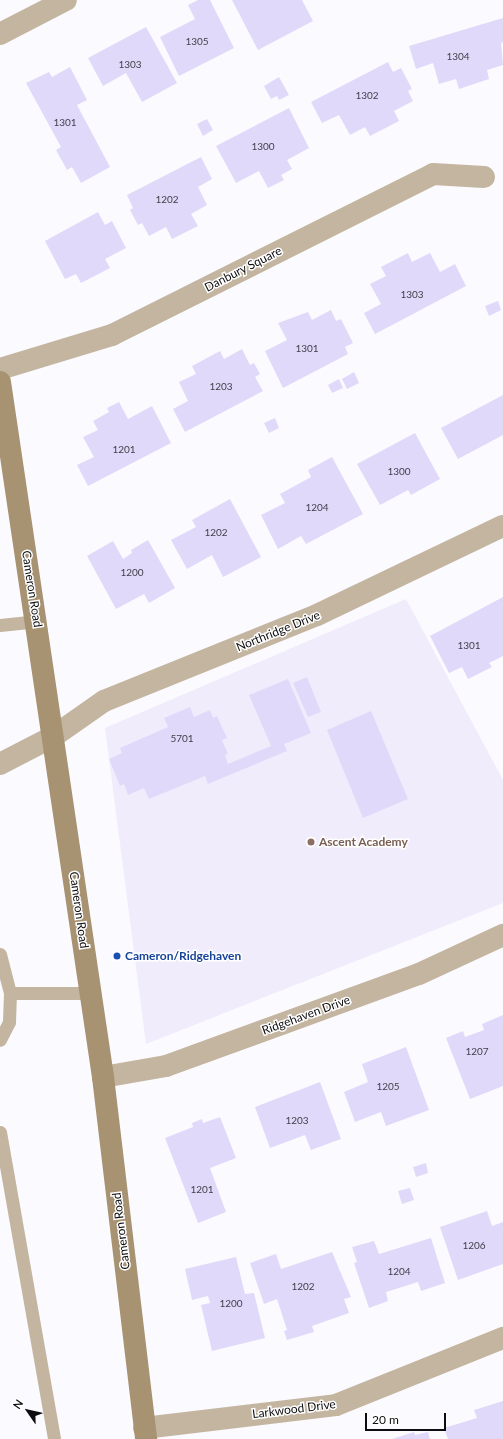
<!DOCTYPE html>
<html>
<head>
<meta charset="utf-8">
<style>
  body { margin:0 }
  #map { position:relative; width:503px; height:1439px; overflow:hidden; background:#fbfaff; font-family:Lato,sans-serif }
  div>[style] { position:absolute }
  .built>* { inset:0; background:#f0ecfc }
  .building>* { inset:0; background:#e1d9fa }
  .service>* { height:13px; margin:-6.5px; padding:0 6.5px; transform-origin:6.5px; border-radius:6.5px; background:#c3b59f }
  .minor>* { height:22px; margin:-11px; padding:0 11px; transform-origin:11px; border-radius:11px; background:#c3b59f }
  .secondary>* { height:22px; margin:-11px; padding:0 11px; transform-origin:11px; border-radius:11px; background:#a79272 }
  .dots>* { width:11px; height:11px; translate:-50% -50%; box-sizing:border-box; border:2px solid #fff; border-radius:50% }
  span { translate:-50% -50%; white-space:nowrap; text-align:center; line-height:1.15; -webkit-text-stroke:3px #fff; paint-order:stroke }
  .number-label { font-size:10px; color:#42404a }
  .number-label span { -webkit-text-stroke-width:0 }
  .street-label { font-size:12px; color:#0d0d0f }
  .education-label { font-size:12px; color:#785e54; font-weight:700 }
  .left { translate:0 -50%; text-align:left }
  .transit-label { font-size:12px; color:#164399; font-weight:700 }
  .north { position:absolute; left:8px; top:1391px; width:40px; height:40px; -webkit-text-stroke:3px #fff; paint-order:stroke; rotate:304deg; font-size:11px; font-weight:700; line-height:16px; text-align:center; color:#0d0d0f }
  .north::after { content:''; display:block; margin:auto; width:14px; height:18px; background:#0d0d0f; clip-path:polygon(50% 0,100% 100%,50% 72%,0 100%) }
  .scale { position:absolute; left:365px; top:1413px; width:81px; height:18px; box-sizing:border-box; border:2px solid #0d0d0f; border-top:0; padding-left:5px; font-size:12px; line-height:14px; white-space:nowrap; color:#0d0d0f; -webkit-text-stroke:3px #fff; paint-order:stroke }
</style>
</head>
<body>
<div id="map">
  <div class="built">
    <div style="clip-path:polygon(406px 599px,503px 780px,503px 903px,146px 1044px,105px 728px)"></div>
  </div>
  <div class="building">
    <div style="clip-path:polygon(198px 0,210px 0,234px 48px,179px 76px,160px 37px,195px 19px,188px 5px)"></div>
    <div style="clip-path:polygon(232px 0,302px 0,313px 21px,258px 50px)"></div>
    <div style="clip-path:polygon(503px 18px,503px 42px,501px 43px,503px 65px,487px 70px,489px 79px,459px 89px,456px 79px,439px 84px,433px 63px,416px 69px,409px 46px)"></div>
    <div style="clip-path:polygon(146px 27px,177px 83px,142px 102px,126px 73px,103px 86px,88px 58px)"></div>
    <div style="clip-path:polygon(388px 62px,393px 72px,401px 68px,412px 89px,408px 91px,413px 101px,394px 111px,399px 121px,370px 136px,365px 127px,350px 135px,339px 115px,322px 123px,311px 102px)"></div>
    <div style="clip-path:polygon(70px 67px,87px 100px,77px 105px,110px 167px,81px 183px,72px 167px,67px 170px,56px 150px,61px 147px,26px 83px,49px 72px,52px 77px)"></div>
    <div style="clip-path:polygon(279px 77px,289px 95px,279px 100px,277px 96px,271px 99px,264px 86px)"></div>
    <div style="clip-path:polygon(289px 108px,309px 148px,287px 160px,292px 169px,281px 175px,284px 180px,268px 188px,259px 171px,236px 183px,216px 146px)"></div>
    <div style="clip-path:polygon(207px 119px,213px 130px,203px 136px,197px 124px)"></div>
    <div style="clip-path:polygon(201px 157px,212px 179px,198px 187px,207px 205px,191px 214px,198px 226px,172px 239px,166px 227px,149px 236px,142px 223px,138px 225px,130px 210px,133px 208px,127px 195px)"></div>
    <div style="clip-path:polygon(98px 212px,105px 225px,112px 221px,126px 248px,105px 259px,110px 268px,81px 283px,76px 274px,65px 279px,45px 241px)"></div>
    <div style="clip-path:polygon(408px 253px,412px 262px,430px 253px,440px 272px,455px 264px,466px 286px,375px 334px,364px 313px,381px 304px,370px 284px,386px 276px,381px 267px)"></div>
    <div style="clip-path:polygon(498px 301px,501px 310px,489px 316px,485px 306px)"></div>
    <div style="clip-path:polygon(331px 310px,336px 321px,341px 319px,353px 343px,345px 347px,348px 354px,283px 388px,265px 351px,287px 340px,278px 323px,308px 312px,312px 320px)"></div>
    <div style="clip-path:polygon(242px 349px,250px 365px,254px 363px,260px 374px,255px 377px,263px 391px,185px 432px,173px 409px,188px 401px,179px 382px,196px 374px,192px 366px,220px 351px,224px 359px)"></div>
    <div style="clip-path:polygon(354px 372px,359px 383px,347px 389px,342px 379px)"></div>
    <div style="clip-path:polygon(339px 379px,343px 388px,332px 393px,328px 385px)"></div>
    <div style="clip-path:polygon(503px 395px,503px 435px,458px 459px,441px 428px)"></div>
    <div style="clip-path:polygon(119px 402px,128px 419px,152px 406px,171px 443px,88px 486px,77px 465px,94px 457px,83px 437px,98px 430px,93px 421px,109px 412px,107px 408px)"></div>
    <div style="clip-path:polygon(275px 418px,279px 428px,269px 433px,264px 423px)"></div>
    <div style="clip-path:polygon(415px 433px,440px 479px,411px 495px,408px 490px,380px 505px,357px 464px)"></div>
    <div style="clip-path:polygon(332px 457px,363px 514px,306px 544px,301px 536px,278px 549px,261px 515px,285px 503px,280px 494px,311px 477px,308px 470px)"></div>
    <div style="clip-path:polygon(230px 499px,261px 557px,223px 577px,212px 555px,187px 569px,171px 540px,196px 527px,192px 520px)"></div>
    <div style="clip-path:polygon(148px 540px,175px 588px,149px 603px,144px 594px,116px 609px,87px 556px,113px 541px,123px 559px,132px 553px,131px 550px)"></div>
    <div style="clip-path:polygon(503px 597px,503px 656px,489px 663px,492px 667px,468px 679px,462px 667px,449px 673px,430px 636px)"></div>
    <div style="clip-path:polygon(307px 677px,321px 712px,308px 717px,293px 683px)"></div>
    <div style="clip-path:polygon(288px 679px,311px 733px,284px 744px,287px 751px,208px 784px,205px 776px,149px 799px,144px 788px,128px 795px,124px 784px,120px 786px,109px 759px,122px 753px,120px 748px,168px 727px,164px 718px,190px 707px,194px 717px,210px 710px,213px 718px,217px 716px,227px 738px,222px 740px,228px 754px,225px 755px,228px 764px,271px 746px,249px 695px)"></div>
    <div style="clip-path:polygon(371px 711px,408px 799px,363px 818px,327px 730px)"></div>
    <div style="clip-path:polygon(503px 1015px,503px 1086px,470px 1099px,446px 1038px,463px 1031px,465px 1037px,484px 1030px,482px 1024px)"></div>
    <div style="clip-path:polygon(406px 1047px,429px 1110px,386px 1126px,381px 1112px,355px 1122px,344px 1092px,368px 1082px,362px 1064px)"></div>
    <div style="clip-path:polygon(320px 1082px,341px 1139px,311px 1150px,305px 1135px,270px 1148px,255px 1107px)"></div>
    <div style="clip-path:polygon(220px 1117px,236px 1158px,210px 1168px,226px 1212px,198px 1223px,165px 1138px,193px 1127px,192px 1123px,202px 1119px,203px 1123px)"></div>
    <div style="clip-path:polygon(426px 1163px,428px 1173px,416px 1177px,413px 1167px)"></div>
    <div style="clip-path:polygon(410px 1188px,414px 1200px,402px 1204px,398px 1191px)"></div>
    <div style="clip-path:polygon(487px 1211px,492px 1226px,503px 1222px,503px 1264px,458px 1280px,440px 1227px)"></div>
    <div style="clip-path:polygon(431px 1238px,445px 1283px,421px 1291px,418px 1282px,386px 1292px,388px 1301px,369px 1308px,354px 1263px,357px 1262px,352px 1247px,374px 1241px,379px 1254px)"></div>
    <div style="clip-path:polygon(332px 1252px,351px 1297px,344px 1299px,349px 1313px,312px 1326px,314px 1332px,287px 1340px,284px 1331px,287px 1330px,277px 1299px,264px 1304px,250px 1263px,276px 1254px,281px 1269px)"></div>
    <div style="clip-path:polygon(236px 1257px,245px 1294px,254px 1293px,265px 1338px,212px 1351px,201px 1305px,210px 1303px,208px 1296px,192px 1300px,185px 1269px)"></div>
    <div style="clip-path:polygon(503px 1401px,503px 1439px,448px 1439px,444px 1428px,477px 1418px,474px 1410px)"></div>
    <div style="clip-path:polygon(414px 1432px,415px 1435px,428px 1432px,430px 1439px,392px 1439px)"></div>
  </div>
  <div class="service">
    <div style="left:0;top:625px;width:36px;rotate:-6deg"></div>
    <div style="left:0;top:954px;width:40px;rotate:75.6deg"></div>
    <div style="left:10px;top:993px;width:29px;rotate:92deg"></div>
    <div style="left:9px;top:1022px;width:20px;rotate:117deg"></div>
    <div style="left:10px;top:993px;width:81px"></div>
    <div style="left:0;top:1132px;width:312px;rotate:80deg"></div>
  </div>
  <div class="minor">
    <div style="left:0;top:34px;width:74px;rotate:-27.3deg"></div>
    <div style="left:0;top:369px;width:117px;rotate:-16.9deg"></div>
    <div style="left:112px;top:335px;width:359px;rotate:-26.6deg"></div>
    <div style="left:433px;top:174px;width:51px;rotate:3.4deg"></div>
    <div style="left:0;top:764px;width:61px;rotate:-27.4deg"></div>
    <div style="left:54px;top:736px;width:61px;rotate:-35deg"></div>
    <div style="left:104px;top:701px;width:230px;rotate:-22deg"></div>
    <div style="left:317px;top:615px;width:206px;rotate:-25.6deg"></div>
    <div style="left:103px;top:1077px;width:64px;rotate:-9.9deg"></div>
    <div style="left:166px;top:1066px;width:269px;rotate:-20deg"></div>
    <div style="left:419px;top:974px;width:93px;rotate:-24.9deg"></div>
    <div style="left:144px;top:1428px;width:193px;rotate:-6.8deg"></div>
    <div style="left:336px;top:1405px;width:180px;rotate:-21.9deg"></div>
  </div>
  <div class="secondary">
    <div style="left:0;top:382px;width:703px;rotate:81.57deg"></div>
    <div style="left:103px;top:1077px;width:365px;rotate:83.2deg"></div>
  </div>
  <div class="dots">
    <div style="left:311px;top:842px;background:#8d6e63"></div>
    <div style="left:117px;top:956px;background:#1a4fb4"></div>
  </div>
  <div class="number-label">
    <span style="left:197px;top:42px">1305</span>
    <span style="left:458px;top:57px">1304</span>
    <span style="left:130px;top:65px">1303</span>
    <span style="left:367px;top:96px">1302</span>
    <span style="left:65px;top:123px">1301</span>
    <span style="left:263px;top:147px">1300</span>
    <span style="left:167px;top:200px">1202</span>
    <span style="left:412px;top:295px">1303</span>
    <span style="left:307px;top:349px">1301</span>
    <span style="left:221px;top:387px">1203</span>
    <span style="left:124px;top:450px">1201</span>
    <span style="left:399px;top:472px">1300</span>
    <span style="left:317px;top:508px">1204</span>
    <span style="left:216px;top:533px">1202</span>
    <span style="left:132px;top:573px">1200</span>
    <span style="left:469px;top:646px">1301</span>
    <span style="left:182px;top:739px">5701</span>
    <span style="left:477px;top:1052px">1207</span>
    <span style="left:388px;top:1087px">1205</span>
    <span style="left:297px;top:1121px">1203</span>
    <span style="left:202px;top:1190px">1201</span>
    <span style="left:474px;top:1246px">1206</span>
    <span style="left:399px;top:1272px">1204</span>
    <span style="left:303px;top:1287px">1202</span>
    <span style="left:231px;top:1304px">1200</span>
  </div>
  <div class="street-label">
    <span style="left:243px;top:269px;rotate:-27deg">Danbury Square</span>
    <span style="left:32px;top:589px;rotate:81deg">Cameron Road</span>
    <span style="left:278px;top:631px;rotate:-22deg">Northridge Drive</span>
    <span style="left:79px;top:910px;rotate:82deg">Cameron Road</span>
    <span style="left:306px;top:1015px;rotate:-20deg">Ridgehaven Drive</span>
    <span style="left:121px;top:1231px;rotate:-97deg">Cameron Road</span>
    <span style="left:294px;top:1409px;rotate:-7deg">Larkwood Drive</span>
  </div>
  <div class="education-label">
    <span class="left" style="left:319px;top:842px">Ascent Academy</span>
  </div>
  <div class="transit-label">
    <span class="left" style="left:125px;top:956px">Cameron/Ridgehaven</span>
  </div>
  <div class="north">N</div>
  <div class="scale">20 m</div>
</div>
</body>
</html>
